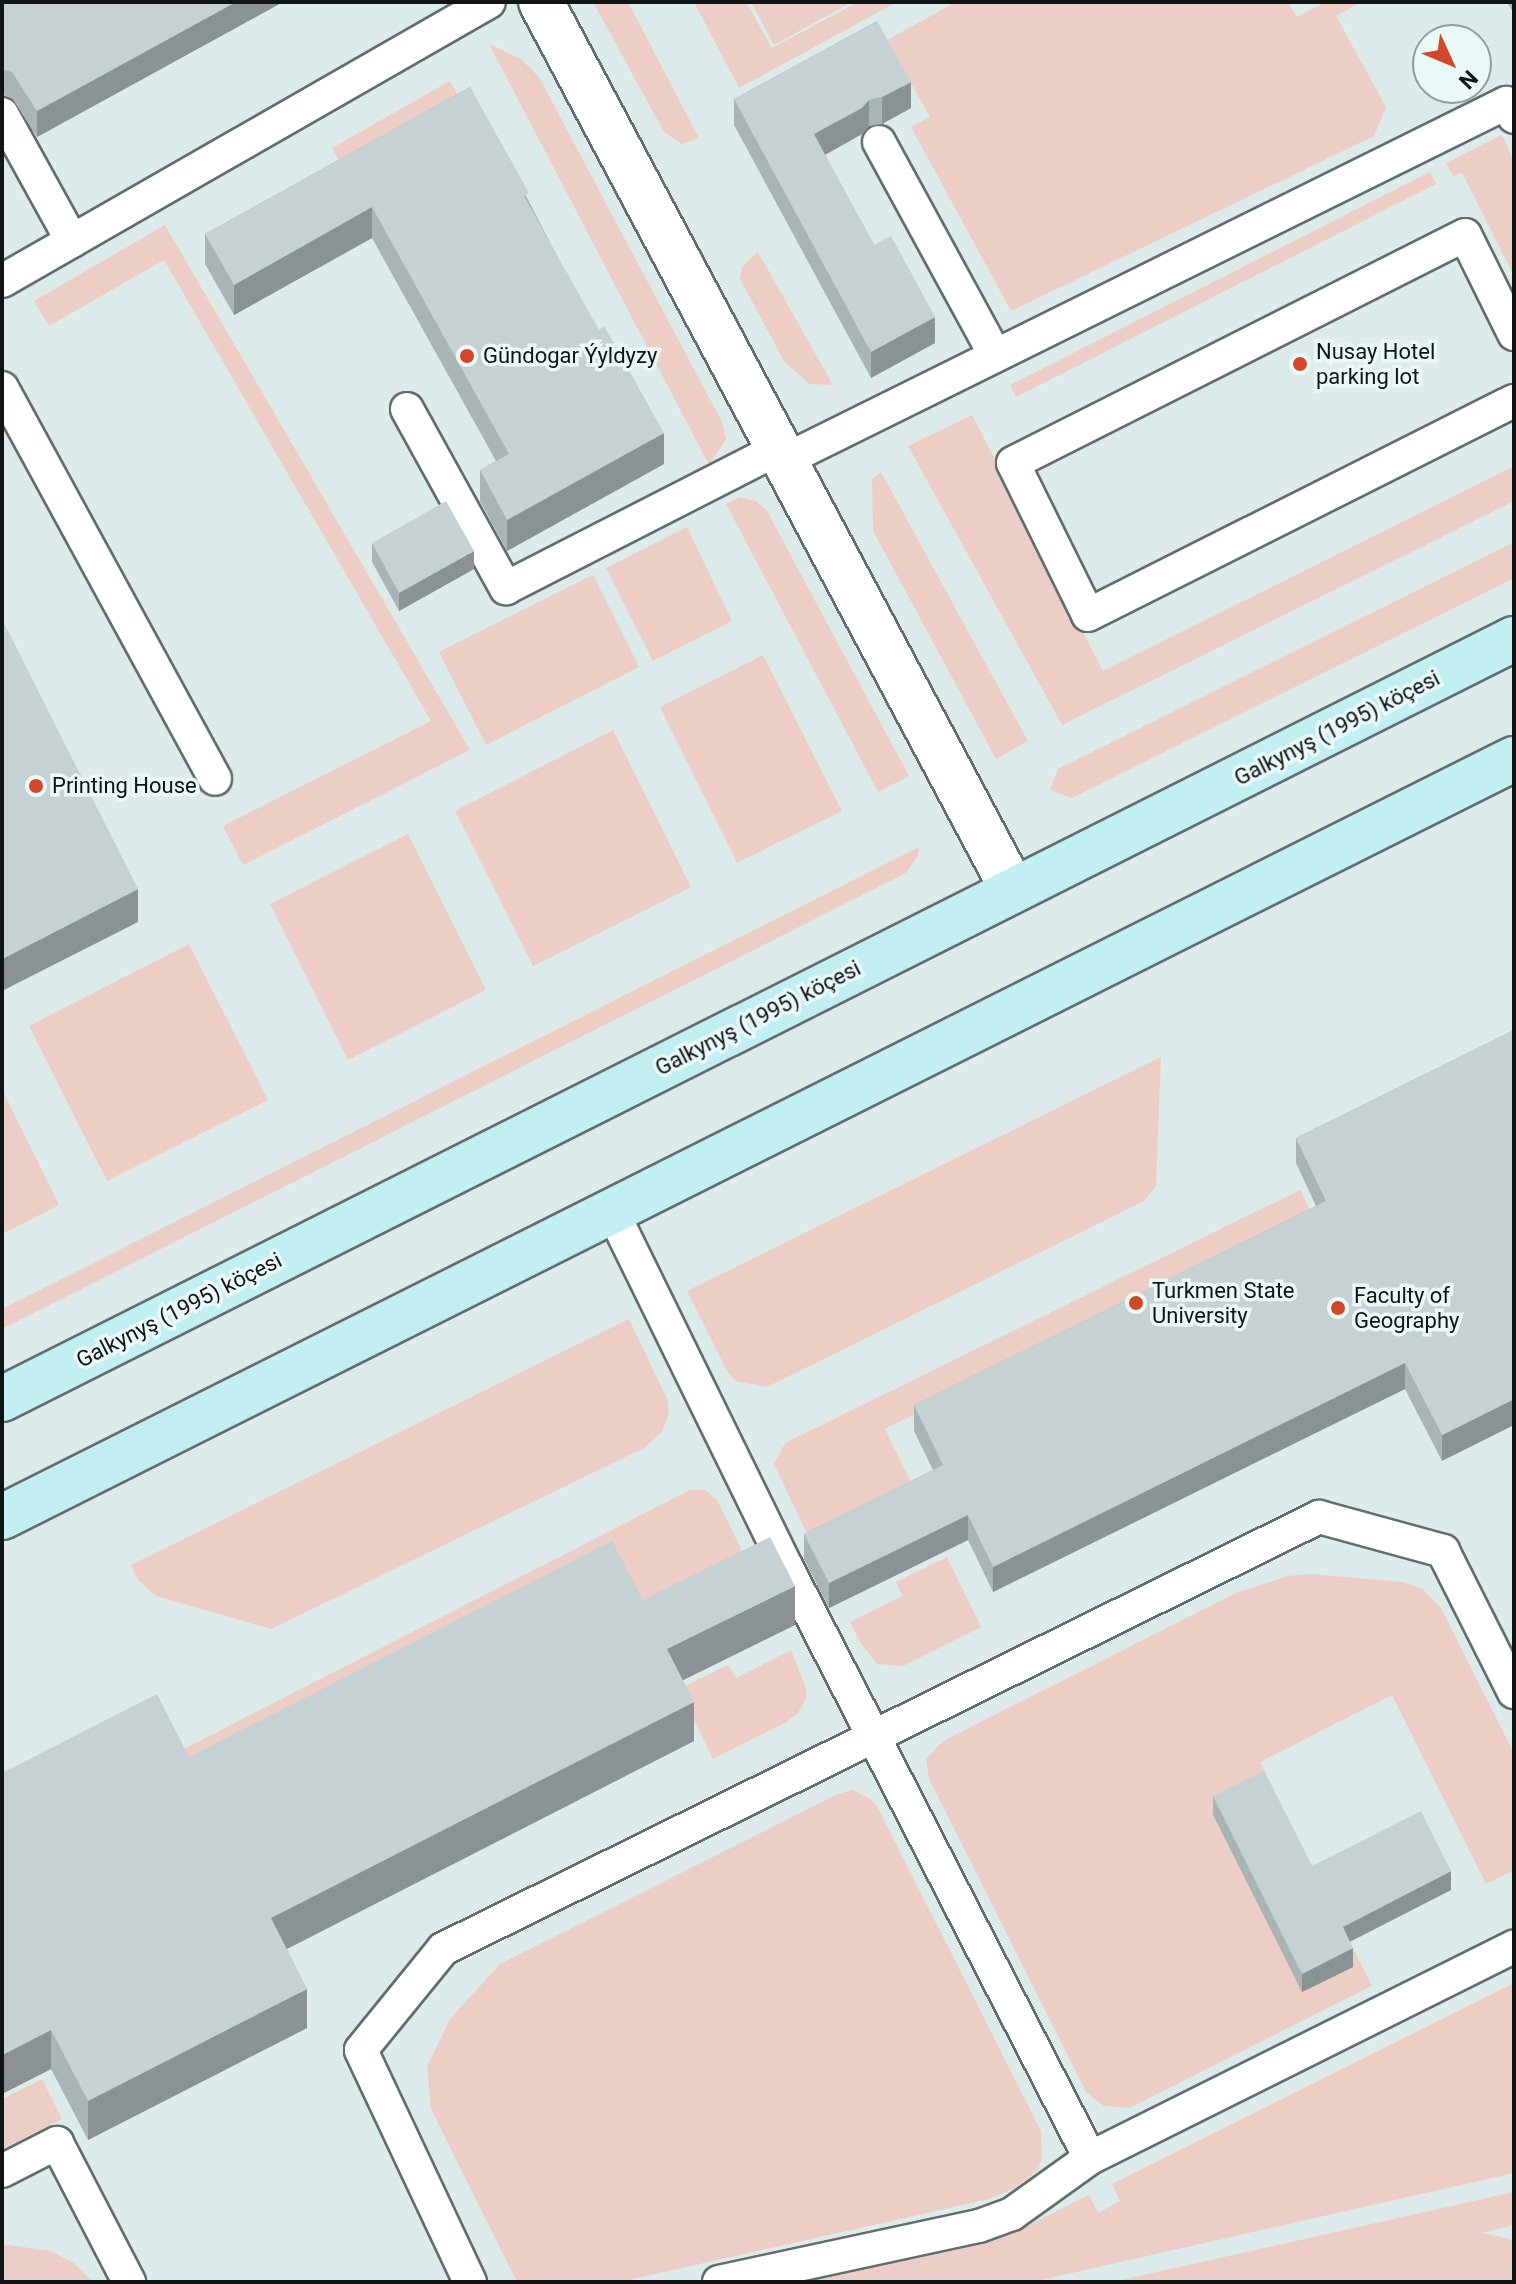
<!DOCTYPE html>
<html>
<head>
<meta charset="utf-8">
<style>
  body { margin:0 }
  #map { position:relative; width:1516px; height:2284px; overflow:hidden; background:#deebeb; font-family:Roboto,sans-serif }
  div>[style] { position:absolute }
  .green>* { inset:0; background:#edcec7 }
  .roads { filter:drop-shadow(2px 0 #626d6d) drop-shadow(-2px 0 #626d6d) drop-shadow(0 2px #626d6d) drop-shadow(0 -2px #626d6d) }
  .lane>* { height:32px; margin:-16px; padding:0 16px; transform-origin:16px; border-radius:16px; background:#fff }
  .street>* { height:44px; margin:-22px; padding:0 22px; transform-origin:22px; border-radius:22px; background:#fff }
  .secondary>* { height:44px; margin:-22px; padding:0 22px; transform-origin:22px; border-radius:22px; background:#c2eff2 }
  .wall>* { inset:0; background:#a9b4b5 }
  .shaded-wall>* { inset:0; background:#8a9293 }
  .building>* { inset:0; background:#c5d1d2 }
  .dots>* { width:22px; height:22px; translate:-50% -50%; box-sizing:border-box; border:4px solid #ebf8f8; border-radius:50% }
  span { translate:-50% -50%; white-space:nowrap; text-align:center; line-height:1.15; -webkit-text-stroke:7px #ebf8f8; paint-order:stroke }
  .poi-label { font-size:22px; color:#0f1414 }
  .left { translate:0 -50%; text-align:left }
  .street-label { font-size:22px; color:#0f1414 }
  .frame { position:absolute; inset:0; border:4px solid #0f1414; pointer-events:none }
  .north { position:absolute; left:1412px; top:24px; width:80px; height:80px; box-sizing:border-box; background:#ebf8f8; border:2px solid #939d9d; border-radius:50%; rotate:134deg; font-size:22px; font-weight:700; line-height:32px; text-align:center; color:#0f1414 }
  .north::after { content:''; display:block; margin:auto; width:28px; height:36px; background:#d1472a; clip-path:polygon(50% 0,100% 100%,50% 72%,0 100%) }
</style>
</head>
<body>
<div id="map">
  <div class="green">
    <div style="clip-path:polygon(593px 2px,628px 2px,699px 138px,682px 144px,664px 132px)"></div>
    <div style="clip-path:polygon(694px 2px,746px 2px,772px 48px,858px 2px,897px 2px,739px 88px)"></div>
    <div style="clip-path:polygon(751px 2px,852px 2px,774px 45px)"></div>
    <div style="clip-path:polygon(956px 2px,1288px 2px,1297px 17px,1325px 2px,1362px 2px,1336px 16px,1386px 107px,1374px 136px,1011px 311px,911px 127px,930px 117px,887px 40px)"></div>
    <div style="clip-path:polygon(489px 44px,521px 59px,539px 77px,722px 422px,726px 439px,709px 465px)"></div>
    <div style="clip-path:polygon(450px 81px,469px 115px,350px 181px,332px 148px)"></div>
    <div style="clip-path:polygon(1502px 135px,1514px 161px,1514px 276px,1462px 173px,1453px 176px,1446px 163px)"></div>
    <div style="clip-path:polygon(1430px 172px,1436px 184px,1016px 397px,1010px 385px)"></div>
    <div style="clip-path:polygon(165px 225px,470px 750px,243px 865px,223px 826px,431px 721px,164px 260px,49px 326px,34px 301px)"></div>
    <div style="clip-path:polygon(758px 252px,833px 385px,809px 384px,784px 361px,740px 279px,742px 267px)"></div>
    <div style="clip-path:polygon(972px 415px,1103px 671px,1514px 466px,1514px 501px,1062px 725px,908px 446px)"></div>
    <div style="clip-path:polygon(881px 472px,1028px 741px,996px 759px,873px 531px,872px 479px)"></div>
    <div style="clip-path:polygon(740px 497px,756px 501px,767px 511px,909px 776px,878px 792px,726px 504px)"></div>
    <div style="clip-path:polygon(687px 527px,732px 621px,653px 661px,606px 568px)"></div>
    <div style="clip-path:polygon(1514px 542px,1514px 578px,1072px 798px,1050px 790px,1058px 769px)"></div>
    <div style="clip-path:polygon(593px 575px,639px 667px,486px 745px,439px 652px)"></div>
    <div style="clip-path:polygon(763px 655px,842px 811px,737px 863px,660px 707px)"></div>
    <div style="clip-path:polygon(613px 730px,691px 887px,533px 966px,455px 811px)"></div>
    <div style="clip-path:polygon(408px 834px,486px 990px,348px 1060px,270px 904px)"></div>
    <div style="clip-path:polygon(919px 847px,918px 856px,906px 873px,2px 1329px,2px 1309px)"></div>
    <div style="clip-path:polygon(189px 944px,268px 1100px,107px 1181px,29px 1026px)"></div>
    <div style="clip-path:polygon(1161px 1057px,1156px 1186px,1144px 1201px,767px 1387px,736px 1381px,727px 1371px,687px 1291px)"></div>
    <div style="clip-path:polygon(2px 1089px,59px 1205px,2px 1234px)"></div>
    <div style="clip-path:polygon(1300px 1190px,1314px 1217px,885px 1429px,918px 1497px,809px 1538px,774px 1464px,785px 1443px)"></div>
    <div style="clip-path:polygon(629px 1319px,668px 1401px,669px 1412px,662px 1432px,644px 1448px,271px 1629px,156px 1596px,138px 1580px,131px 1565px)"></div>
    <div style="clip-path:polygon(690px 1490px,705px 1490px,717px 1500px,750px 1567px,191px 1779px,178px 1752px)"></div>
    <div style="clip-path:polygon(947px 1557px,981px 1627px,903px 1666px,877px 1664px,862px 1645px,850px 1622px,902px 1596px,896px 1582px)"></div>
    <div style="clip-path:polygon(1312px 1574px,1403px 1582px,1422px 1589px,1441px 1608px,1514px 1753px,1514px 1870px,1486px 1884px,1392px 1695px,1260px 1762px,1372px 1986px,1129px 2108px,1104px 2106px,1086px 2092px,929px 1779px,926px 1759px,943px 1741px,1236px 1593px,1288px 1576px)"></div>
    <div style="clip-path:polygon(791px 1650px,806px 1688px,806px 1699px,798px 1713px,785px 1723px,713px 1759px,679px 1689px,728px 1665px,736px 1678px)"></div>
    <div style="clip-path:polygon(853px 1790px,872px 1800px,878px 1808px,1041px 2131px,1042px 2158px,1038px 2170px,1015px 2188px,989px 2199px,620px 2282px,517px 2282px,431px 2109px,427px 2067px,450px 2019px,500px 1964px,838px 1794px)"></div>
    <div style="clip-path:polygon(1514px 1983px,1514px 2173px,1032px 2282px,791px 2282px,1015px 2232px,1089px 2195px,1098px 2213px,1120px 2201px,1112px 2184px)"></div>
    <div style="clip-path:polygon(42px 2079px,62px 2119px,2px 2149px,2px 2099px)"></div>
    <div style="clip-path:polygon(1514px 2192px,1514px 2225px,1482px 2233px,1514px 2240px,1514px 2282px,1112px 2282px)"></div>
    <div style="clip-path:polygon(2px 2244px,50px 2251px,74px 2263px,93px 2282px,2px 2282px)"></div>
  </div>
  <div class="roads">
    <div class="lane">
      <div style="left:2px;top:114px;width:145px;rotate:61.1deg"></div>
      <div style="left:879px;top:142px;width:243px;rotate:61.4deg"></div>
      <div style="left:2px;top:281px;width:561px;rotate:-29.81deg"></div>
      <div style="left:1514px;top:334px;width:110px;rotate:-116.3deg"></div>
      <div style="left:1465px;top:235px;width:506px;rotate:153.23deg"></div>
      <div style="left:1013px;top:463px;width:169px;rotate:63.7deg"></div>
      <div style="left:1088px;top:615px;width:477px;rotate:-26.7deg"></div>
      <div style="left:2px;top:388px;width:445px;rotate:61.4deg"></div>
      <div style="left:407px;top:409px;width:205px;rotate:61.1deg"></div>
      <div style="left:506px;top:588px;width:307px;rotate:-27.1deg"></div>
      <div style="left:785px;top:460px;width:805px;rotate:-26.34deg"></div>
      <div style="left:1506px;top:103px;width:16px;rotate:60deg"></div>
      <div style="left:612px;top:1211px;width:398px;rotate:63.9deg"></div>
      <div style="left:787px;top:1568px;width:663px;rotate:62.82deg"></div>
      <div style="left:2px;top:2171px;width:62px;rotate:-27deg"></div>
      <div style="left:57px;top:2143px;width:157px;rotate:62.6deg"></div>
      <div style="left:470px;top:2282px;width:256px;rotate:-115.2deg"></div>
      <div style="left:361px;top:2050px;width:130px;rotate:-50.9deg"></div>
      <div style="left:443px;top:1949px;width:977px;rotate:-26.25deg"></div>
      <div style="left:1319px;top:1517px;width:129px;rotate:15.3deg"></div>
      <div style="left:1443px;top:1551px;width:158px;rotate:63.3deg"></div>
      <div style="left:719px;top:2282px;width:266px;rotate:-12.2deg"></div>
      <div style="left:979px;top:2226px;width:35px;rotate:-20deg"></div>
      <div style="left:1012px;top:2214px;width:96px;rotate:-35.7deg"></div>
      <div style="left:1090px;top:2158px;width:474px;rotate:-26.5deg"></div>
    </div>
    <div class="street">
      <div style="left:541px;top:2px;width:1006px;rotate:62.01deg"></div>
    </div>
    <div class="secondary">
      <div style="left:2px;top:1399px;width:1692px;rotate:-26.69deg"></div>
      <div style="left:2px;top:1517px;width:1691px;rotate:-26.63deg"></div>
    </div>
  </div>
  <div class="wall">
    <div style="clip-path:polygon(2px 2px,283px 2px,37px 137px,12px 98px,3px 95px)"></div>
    <div style="clip-path:polygon(1507px 2px,1514px 2px,1514px 14px)"></div>
    <div style="clip-path:polygon(877px 21px,911px 108px,882px 124px,869px 126px,862px 134px,825px 155px,874px 245px,935px 343px,871px 378px,734px 125px,734px 99px)"></div>
    <div style="clip-path:polygon(470px 87px,664px 464px,507px 551px,480px 501px,480px 470px,496px 461px,372px 238px,234px 315px,205px 264px,205px 234px)"></div>
    <div style="clip-path:polygon(372px 543px,474px 569px,399px 611px,372px 562px)"></div>
    <div style="clip-path:polygon(1514px 1030px,1442px 1461px,1405px 1389px,993px 1592px,968px 1540px,829px 1608px,804px 1559px,804px 1534px,933px 1470px,914px 1431px,914px 1405px,1316px 1206px,1296px 1163px,1296px 1138px)"></div>
    <div style="clip-path:polygon(643px 1600px,795px 1625px,683px 1680px,694px 1741px,287px 1949px,307px 2028px,88px 2140px,51px 2069px,2px 2094px,189px 1757px)"></div>
    <div style="clip-path:polygon(1213px 1796px,1312px 1866px,1451px 1890px,1350px 1942px,1353px 1967px,1302px 1992px,1213px 1815px)"></div>
  </div>
  <div class="shaded-wall">
    <div style="clip-path:polygon(236px 2px,283px 2px,37px 137px,37px 111px)"></div>
    <div style="clip-path:polygon(2px 69px,3px 69px,3px 95px,2px 95px)"></div>
    <div style="clip-path:polygon(911px 82px,911px 108px,882px 124px,882px 97px)"></div>
    <div style="clip-path:polygon(869px 100px,869px 126px,862px 134px,814px 161px,814px 134px)"></div>
    <div style="clip-path:polygon(2px 130px,3px 130px,3px 156px,2px 156px)"></div>
    <div style="clip-path:polygon(372px 207px,372px 238px,234px 315px,234px 285px)"></div>
    <div style="clip-path:polygon(935px 317px,935px 343px,871px 378px,871px 352px)"></div>
    <div style="clip-path:polygon(664px 433px,664px 464px,507px 551px,507px 520px)"></div>
    <div style="clip-path:polygon(474px 551px,474px 569px,399px 611px,399px 593px)"></div>
    <div style="clip-path:polygon(138px 889px,138px 922px,2px 991px,2px 959px)"></div>
    <div style="clip-path:polygon(1405px 1363px,1405px 1389px,993px 1592px,993px 1567px)"></div>
    <div style="clip-path:polygon(1514px 1399px,1514px 1425px,1442px 1461px,1442px 1435px)"></div>
    <div style="clip-path:polygon(968px 1515px,968px 1540px,829px 1608px,829px 1583px)"></div>
    <div style="clip-path:polygon(795px 1586px,795px 1625px,667px 1688px,667px 1649px)"></div>
    <div style="clip-path:polygon(694px 1702px,694px 1741px,271px 1957px,271px 1918px)"></div>
    <div style="clip-path:polygon(1451px 1871px,1451px 1890px,1343px 1945px,1343px 1927px)"></div>
    <div style="clip-path:polygon(1353px 1948px,1353px 1967px,1302px 1992px,1302px 1974px)"></div>
    <div style="clip-path:polygon(307px 1989px,307px 2028px,88px 2140px,88px 2101px)"></div>
    <div style="clip-path:polygon(51px 2030px,51px 2069px,2px 2094px,2px 2055px)"></div>
  </div>
  <div class="building">
    <div style="clip-path:polygon(2px 2px,236px 2px,37px 111px,12px 72px,2px 69px)"></div>
    <div style="clip-path:polygon(877px 21px,911px 82px,882px 97px,869px 100px,862px 108px,814px 134px,874px 245px,891px 236px,935px 317px,871px 352px,734px 99px)"></div>
    <div style="clip-path:polygon(470px 87px,529px 193px,524px 196px,599px 330px,604px 326px,664px 433px,507px 520px,480px 470px,509px 454px,372px 207px,234px 285px,205px 234px)"></div>
    <div style="clip-path:polygon(446px 501px,474px 551px,399px 593px,372px 543px)"></div>
    <div style="clip-path:polygon(2px 619px,138px 889px,2px 959px)"></div>
    <div style="clip-path:polygon(1514px 1030px,1514px 1399px,1442px 1435px,1405px 1363px,993px 1567px,968px 1515px,829px 1583px,804px 1534px,943px 1465px,914px 1405px,1326px 1201px,1296px 1138px)"></div>
    <div style="clip-path:polygon(770px 1537px,795px 1586px,667px 1649px,694px 1702px,271px 1918px,307px 1989px,88px 2101px,51px 2030px,2px 2055px,2px 1773px,157px 1694px,189px 1757px,612px 1541px,643px 1600px)"></div>
    <div style="clip-path:polygon(1264px 1771px,1312px 1866px,1421px 1811px,1451px 1871px,1343px 1927px,1353px 1948px,1302px 1974px,1213px 1796px)"></div>
  </div>
  <div class="dots">
    <div style="left:467px;top:356px;background:#d1472a"></div>
    <div style="left:1300px;top:364px;background:#d1472a"></div>
    <div style="left:36px;top:786px;background:#d1472a"></div>
    <div style="left:1136px;top:1303px;background:#d1472a"></div>
    <div style="left:1338px;top:1308px;background:#d1472a"></div>
  </div>
  <div class="poi-label">
    <span class="left" style="left:1316px;top:364px">Nusay Hotel<br>parking lot</span>
    <span class="left" style="left:483px;top:356px">Gündogar Ýyldyzy</span>
    <span class="left" style="left:52px;top:786px">Printing House</span>
    <span class="left" style="left:1152px;top:1303px">Turkmen State<br>University</span>
    <span class="left" style="left:1354px;top:1308px">Faculty of<br>Geography</span>
  </div>
  <div class="street-label">
    <span style="left:1337px;top:728px;rotate:-27deg">Galkynyş (1995) köçesi</span>
    <span style="left:758px;top:1018px;rotate:-27deg">Galkynyş (1995) köçesi</span>
    <span style="left:179px;top:1310px;rotate:-27deg">Galkynyş (1995) köçesi</span>
  </div>
  <div class="frame"></div>
  <div class="north">N</div>
</div>
</body>
</html>
